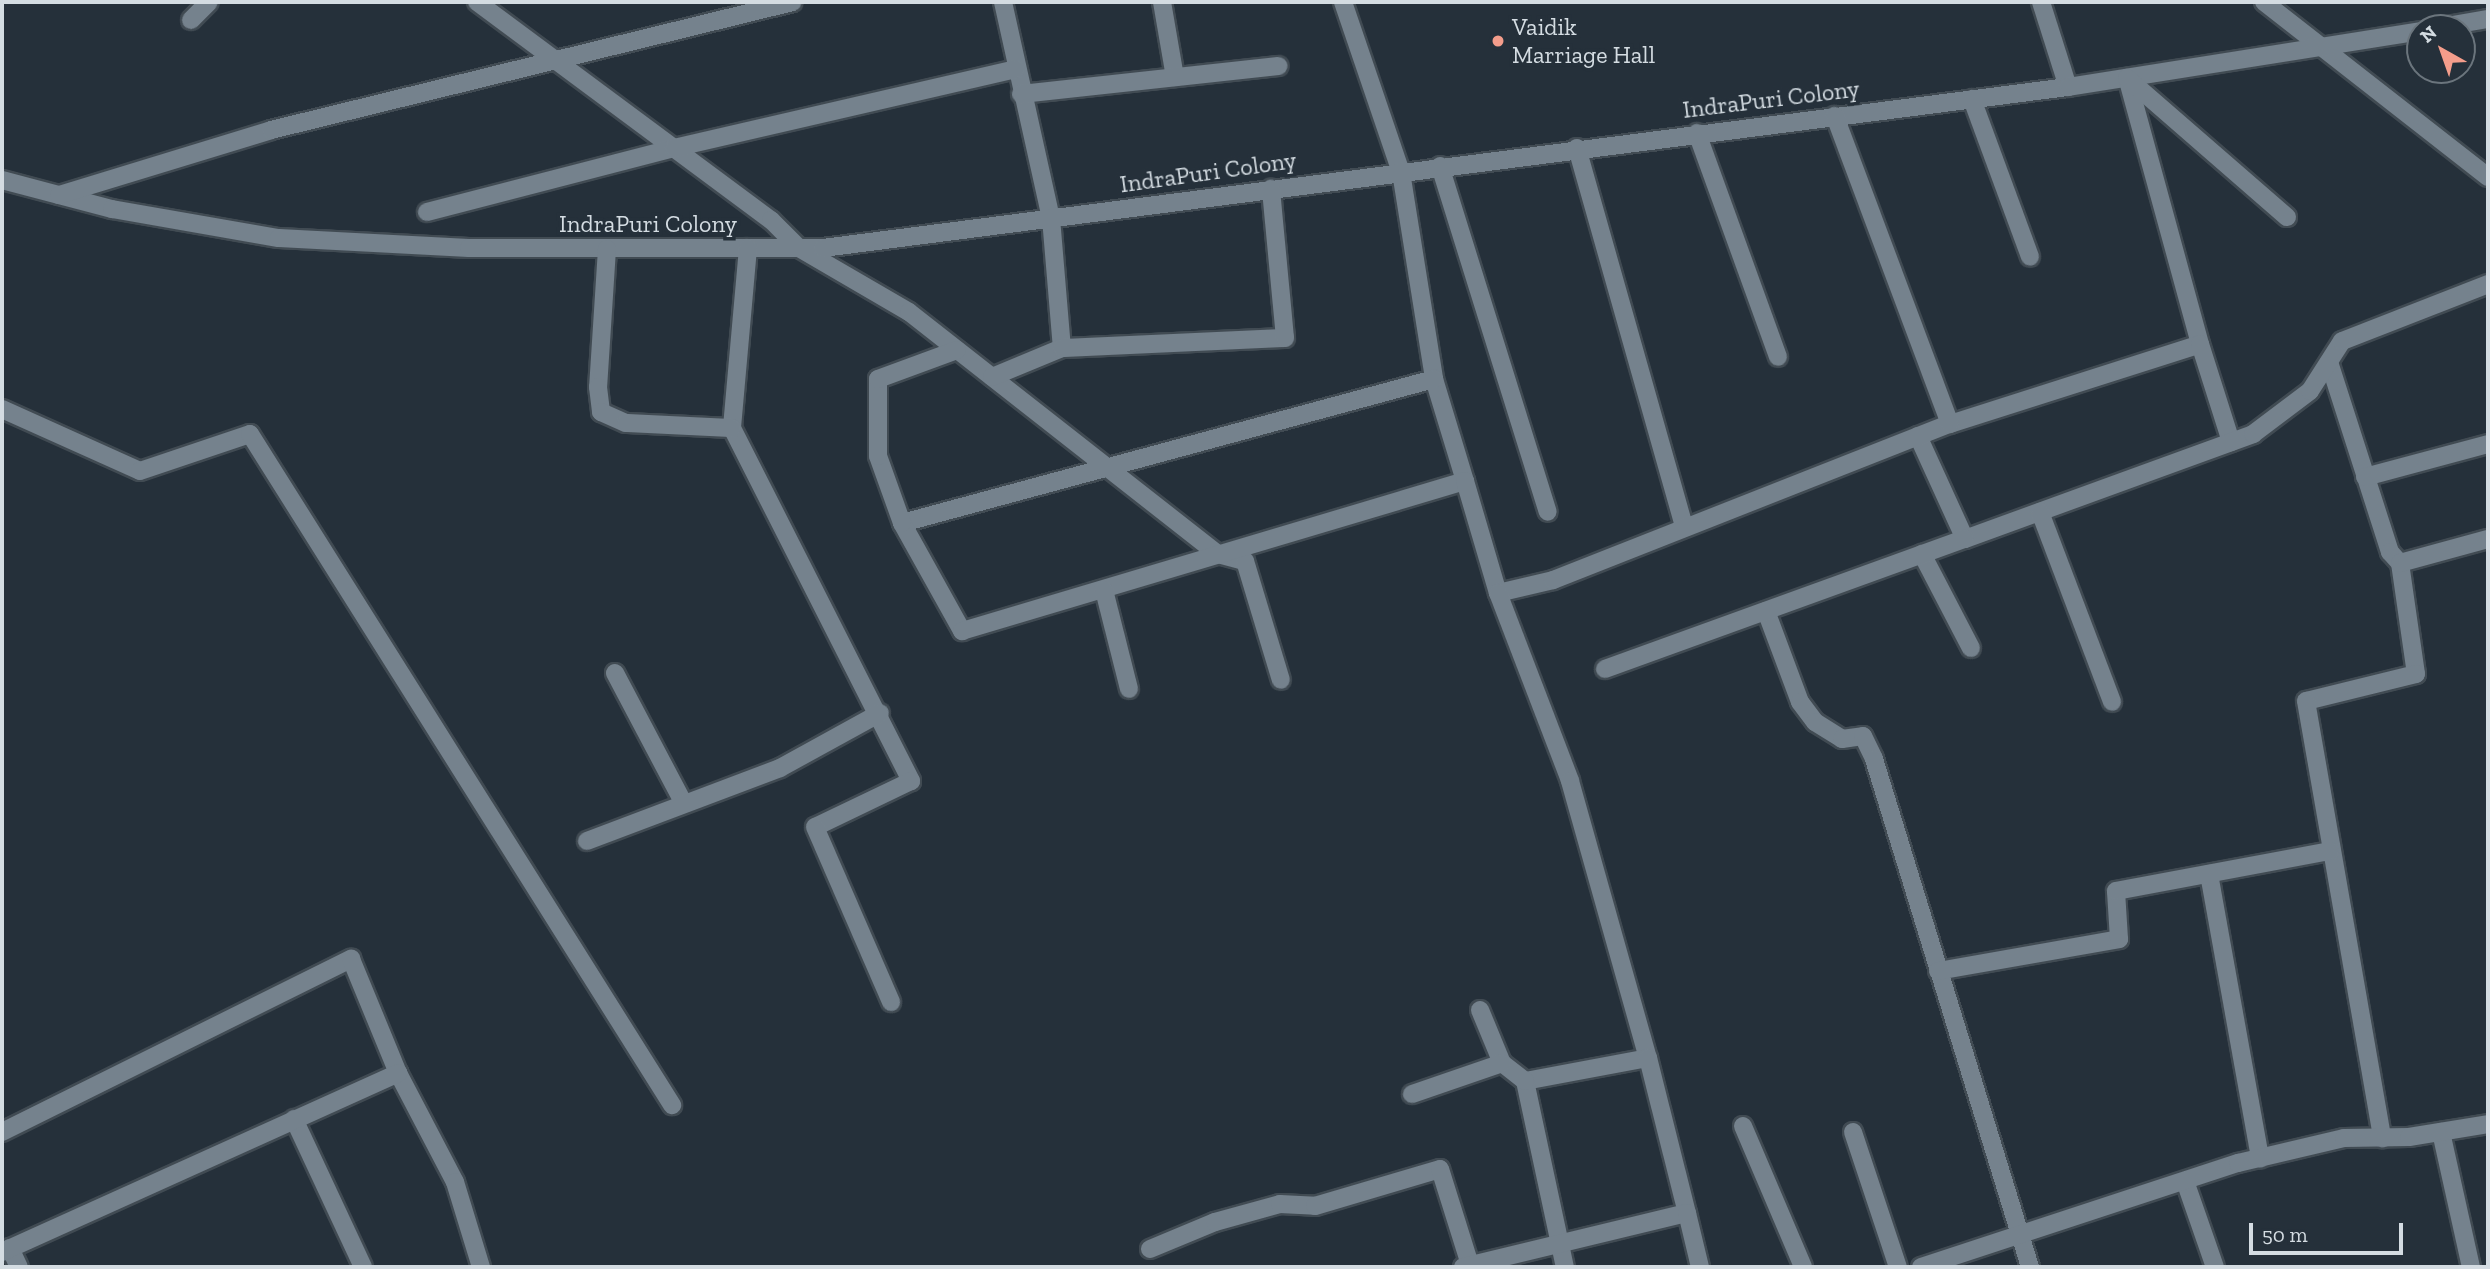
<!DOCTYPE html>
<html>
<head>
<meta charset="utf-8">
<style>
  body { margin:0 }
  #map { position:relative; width:2490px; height:1269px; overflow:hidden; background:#25303a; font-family:"Zilla Slab",serif }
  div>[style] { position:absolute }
  .roads { filter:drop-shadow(2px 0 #414b53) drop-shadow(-2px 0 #414b53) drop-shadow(0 2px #414b53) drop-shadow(0 -2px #414b53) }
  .minor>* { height:18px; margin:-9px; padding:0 9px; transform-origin:9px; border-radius:9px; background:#75828d }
  .dots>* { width:19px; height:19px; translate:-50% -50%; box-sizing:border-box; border:4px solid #25303a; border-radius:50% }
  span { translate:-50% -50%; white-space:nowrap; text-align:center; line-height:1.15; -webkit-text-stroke:7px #25303a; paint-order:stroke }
  .poi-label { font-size:24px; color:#d4dce2 }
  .left { translate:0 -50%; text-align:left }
  .street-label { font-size:24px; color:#d4dce2 }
  .frame { position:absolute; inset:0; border:4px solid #d4dce2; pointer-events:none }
  .north { position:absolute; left:2406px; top:14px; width:70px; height:70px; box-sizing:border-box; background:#25303a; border:2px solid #6b757d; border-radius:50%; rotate:320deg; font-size:19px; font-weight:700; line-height:28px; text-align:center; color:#d4dce2 }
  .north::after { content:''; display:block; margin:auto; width:24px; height:32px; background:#f49d8b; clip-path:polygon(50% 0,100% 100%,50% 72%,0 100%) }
  .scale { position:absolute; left:2249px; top:1223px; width:154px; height:32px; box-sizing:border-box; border:4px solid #d4dce2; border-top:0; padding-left:9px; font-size:21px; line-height:24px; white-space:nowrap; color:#d4dce2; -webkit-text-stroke:5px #25303a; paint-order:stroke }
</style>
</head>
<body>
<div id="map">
  <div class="roads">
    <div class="minor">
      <div style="left:477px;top:2px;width:366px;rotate:36.6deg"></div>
      <div style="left:771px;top:220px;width:40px;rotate:45deg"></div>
      <div style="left:799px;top:248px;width:127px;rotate:30.2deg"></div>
      <div style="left:909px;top:312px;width:392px;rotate:38.1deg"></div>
      <div style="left:1218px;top:554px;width:28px;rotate:15deg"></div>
      <div style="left:1245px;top:561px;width:124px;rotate:73.2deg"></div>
      <div style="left:1003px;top:2px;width:221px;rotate:77.5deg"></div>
      <div style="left:1051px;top:218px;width:130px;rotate:85.2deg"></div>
      <div style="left:1162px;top:2px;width:76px;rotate:80.2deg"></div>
      <div style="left:1343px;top:2px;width:180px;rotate:71.2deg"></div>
      <div style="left:1401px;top:172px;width:210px;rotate:80.9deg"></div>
      <div style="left:2041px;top:2px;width:89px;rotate:72.4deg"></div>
      <div style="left:2264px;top:2px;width:284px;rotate:38deg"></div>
      <div style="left:191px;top:20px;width:25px;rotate:-45deg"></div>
      <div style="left:2435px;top:28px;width:54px;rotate:-9.6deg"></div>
      <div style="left:1021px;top:94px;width:259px;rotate:-6.2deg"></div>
      <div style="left:1972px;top:99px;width:168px;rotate:69.8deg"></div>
      <div style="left:1697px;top:133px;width:238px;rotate:70.1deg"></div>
      <div style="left:1577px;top:148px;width:392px;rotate:74.2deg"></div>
      <div style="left:1440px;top:166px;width:362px;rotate:72.7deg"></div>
      <div style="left:2px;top:180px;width:114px;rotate:14.8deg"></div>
      <div style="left:112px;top:209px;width:169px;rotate:9.9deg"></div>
      <div style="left:279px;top:238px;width:190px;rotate:3deg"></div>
      <div style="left:469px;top:248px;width:354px"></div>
      <div style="left:823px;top:248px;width:1255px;rotate:-7.37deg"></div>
      <div style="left:2068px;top:87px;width:356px;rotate:-9deg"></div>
      <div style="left:59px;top:195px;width:222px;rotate:-17deg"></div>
      <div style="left:271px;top:130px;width:537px;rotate:-13.78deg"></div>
      <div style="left:427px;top:212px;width:255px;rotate:-14.5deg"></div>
      <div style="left:674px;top:148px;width:351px;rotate:-13deg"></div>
      <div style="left:748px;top:248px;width:181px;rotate:95.1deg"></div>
      <div style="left:732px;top:428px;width:396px;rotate:63.1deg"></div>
      <div style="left:911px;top:781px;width:106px;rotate:154.4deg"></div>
      <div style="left:815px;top:827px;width:191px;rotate:66.5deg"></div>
      <div style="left:607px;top:249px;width:138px;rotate:93.7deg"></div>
      <div style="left:598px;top:387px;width:25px;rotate:83deg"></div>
      <div style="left:601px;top:412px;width:27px;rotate:24deg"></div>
      <div style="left:626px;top:423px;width:106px;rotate:2.7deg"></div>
      <div style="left:2200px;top:344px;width:276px;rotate:-105.3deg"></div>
      <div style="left:2127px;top:78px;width:212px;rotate:41deg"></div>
      <div style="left:2329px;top:362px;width:200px;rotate:72.2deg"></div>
      <div style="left:2390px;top:552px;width:15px;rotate:48deg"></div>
      <div style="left:2400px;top:563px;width:112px;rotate:81.8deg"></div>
      <div style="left:2416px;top:674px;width:113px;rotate:166.2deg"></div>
      <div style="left:2306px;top:701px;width:444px;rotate:80.1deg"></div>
      <div style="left:992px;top:377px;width:76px;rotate:-22.5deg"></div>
      <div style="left:1062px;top:348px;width:223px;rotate:-2.6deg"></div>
      <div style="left:1285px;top:338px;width:150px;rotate:-95.4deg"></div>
      <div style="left:2px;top:409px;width:151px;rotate:24.2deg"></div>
      <div style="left:140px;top:471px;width:116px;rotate:-18.6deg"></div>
      <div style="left:250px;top:434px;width:793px;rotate:57.83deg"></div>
      <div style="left:1950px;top:424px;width:262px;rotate:-17.7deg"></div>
      <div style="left:2200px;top:344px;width:103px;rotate:72.4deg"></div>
      <div style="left:1918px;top:436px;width:113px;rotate:65.5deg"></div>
      <div style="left:1965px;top:539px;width:307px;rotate:-20deg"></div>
      <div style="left:2253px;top:434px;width:71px;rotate:-37deg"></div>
      <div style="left:2310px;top:391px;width:59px;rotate:-57.4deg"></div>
      <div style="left:2342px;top:341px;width:157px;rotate:-21.3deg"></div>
      <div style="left:2365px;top:477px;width:127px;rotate:-15deg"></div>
      <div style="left:1465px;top:481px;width:107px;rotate:-106.9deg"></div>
      <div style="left:1434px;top:379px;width:551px;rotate:164.85deg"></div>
      <div style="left:902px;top:523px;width:124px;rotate:60.9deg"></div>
      <div style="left:962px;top:631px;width:525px;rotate:-16.61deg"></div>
      <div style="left:1465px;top:481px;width:117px;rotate:73.6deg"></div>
      <div style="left:1498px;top:593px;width:57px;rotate:-13.3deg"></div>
      <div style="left:1553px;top:580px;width:427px;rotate:-21.5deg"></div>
      <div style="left:1950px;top:424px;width:329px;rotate:-110.5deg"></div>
      <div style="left:2040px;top:512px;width:203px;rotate:69.2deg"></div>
      <div style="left:902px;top:523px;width:71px;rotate:-109.7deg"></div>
      <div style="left:878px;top:456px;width:77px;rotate:-90deg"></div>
      <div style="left:878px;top:379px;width:84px;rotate:-20.2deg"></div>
      <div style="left:1922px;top:554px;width:106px;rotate:62.5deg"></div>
      <div style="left:2400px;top:563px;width:91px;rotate:-15.3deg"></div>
      <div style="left:1104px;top:590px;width:102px;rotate:75.8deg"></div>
      <div style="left:1498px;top:593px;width:201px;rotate:69deg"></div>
      <div style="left:1570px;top:781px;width:288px;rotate:74.3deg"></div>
      <div style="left:1648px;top:1058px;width:125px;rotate:169.4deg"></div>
      <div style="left:1525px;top:1081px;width:190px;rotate:77.9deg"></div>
      <div style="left:1766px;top:611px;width:97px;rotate:69.5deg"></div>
      <div style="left:1800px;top:702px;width:25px;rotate:53deg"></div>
      <div style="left:1815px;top:722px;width:32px;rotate:32deg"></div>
      <div style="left:1842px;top:739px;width:21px;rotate:-8deg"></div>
      <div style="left:1863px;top:736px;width:25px;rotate:64deg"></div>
      <div style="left:1874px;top:759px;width:531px;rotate:72.93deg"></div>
      <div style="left:1605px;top:669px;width:383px;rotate:-19.9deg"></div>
      <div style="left:615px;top:673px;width:146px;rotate:62.2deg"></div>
      <div style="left:587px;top:841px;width:206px;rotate:-20.7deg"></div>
      <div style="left:780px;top:768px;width:114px;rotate:-28.8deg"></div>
      <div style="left:2209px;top:874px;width:289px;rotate:79.8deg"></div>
      <div style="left:1938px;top:971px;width:184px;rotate:-10deg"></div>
      <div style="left:2119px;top:939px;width:48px;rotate:-93.6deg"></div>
      <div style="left:2116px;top:891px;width:218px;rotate:-10.6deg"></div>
      <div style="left:1480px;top:1010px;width:57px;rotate:67.5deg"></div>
      <div style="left:1502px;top:1063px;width:29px;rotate:38deg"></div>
      <div style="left:1648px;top:1058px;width:160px;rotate:75.9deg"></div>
      <div style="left:1412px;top:1094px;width:95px;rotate:-19deg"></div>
      <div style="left:294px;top:1119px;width:163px;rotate:65deg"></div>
      <div style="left:1743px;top:1126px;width:153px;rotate:66.9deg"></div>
      <div style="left:2px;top:1132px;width:390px;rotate:-26.4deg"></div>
      <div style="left:351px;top:959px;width:123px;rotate:67.6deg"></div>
      <div style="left:398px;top:1073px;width:123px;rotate:62.4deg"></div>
      <div style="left:455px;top:1182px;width:89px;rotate:73deg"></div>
      <div style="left:1853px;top:1132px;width:142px;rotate:71.6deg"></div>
      <div style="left:2441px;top:1132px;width:138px;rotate:77.5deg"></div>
      <div style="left:2185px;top:1181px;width:91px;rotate:70.8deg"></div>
      <div style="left:10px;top:1248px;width:21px;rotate:65deg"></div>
      <div style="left:1150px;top:1249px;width:70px;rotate:-22.6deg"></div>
      <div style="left:1215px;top:1222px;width:67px;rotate:-15.5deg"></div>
      <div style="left:1280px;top:1204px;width:35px;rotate:3deg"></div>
      <div style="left:1315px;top:1206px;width:130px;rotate:-16.5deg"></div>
      <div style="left:1440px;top:1169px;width:101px;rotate:72.6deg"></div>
      <div style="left:2px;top:1252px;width:435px;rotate:-24.3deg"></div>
      <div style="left:1463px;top:1267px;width:230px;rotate:-13.6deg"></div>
      <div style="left:1687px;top:1213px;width:56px;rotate:76.5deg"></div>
      <div style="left:1921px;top:1267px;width:334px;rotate:-18.2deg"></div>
      <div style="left:2238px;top:1163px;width:109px;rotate:-13.3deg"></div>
      <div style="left:2344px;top:1138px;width:65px;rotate:-0.9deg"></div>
      <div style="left:2409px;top:1137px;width:80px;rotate:-9.3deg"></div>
    </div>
  </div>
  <div class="dots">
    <div style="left:1498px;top:41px;background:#f49d8b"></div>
  </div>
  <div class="poi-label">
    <span class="left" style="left:1512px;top:41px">Vaidik<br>Marriage Hall</span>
  </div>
  <div class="street-label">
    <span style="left:1771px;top:99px;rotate:-7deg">IndraPuri Colony</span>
    <span style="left:1208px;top:172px;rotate:-8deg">IndraPuri Colony</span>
    <span style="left:648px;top:224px">IndraPuri Colony</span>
  </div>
  <div class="frame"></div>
  <div class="north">N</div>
  <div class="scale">50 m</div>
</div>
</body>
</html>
